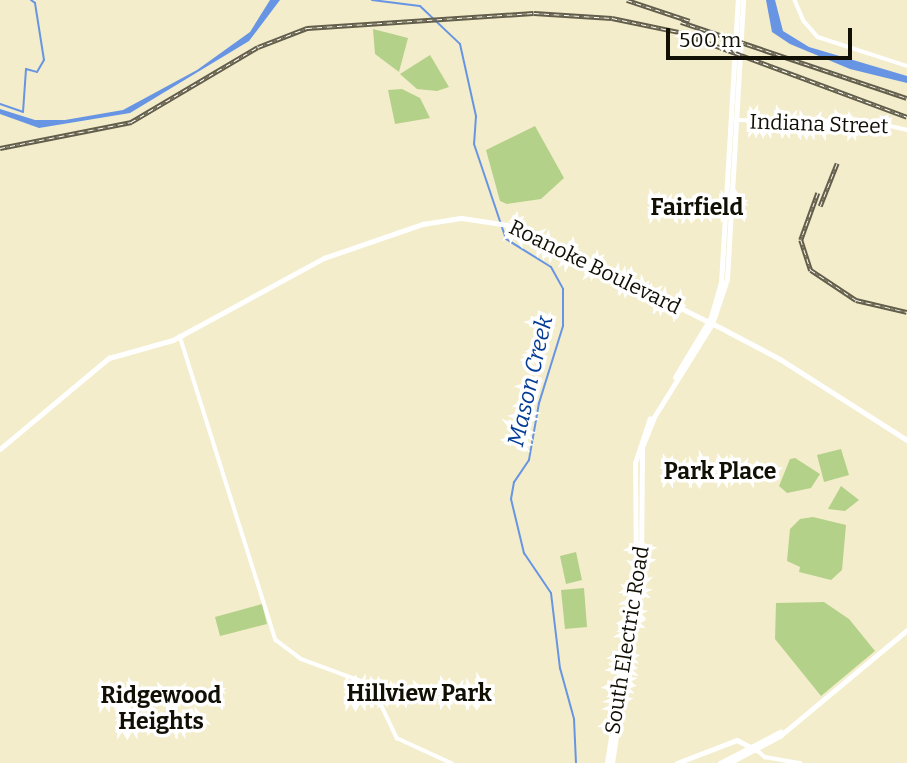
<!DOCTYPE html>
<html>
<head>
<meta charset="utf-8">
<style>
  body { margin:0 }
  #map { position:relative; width:907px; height:763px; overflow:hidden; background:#f3edcb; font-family:Bitter,serif }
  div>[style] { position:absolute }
  .green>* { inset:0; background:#b3d188 }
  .water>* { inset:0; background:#6795e3 }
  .stream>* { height:2px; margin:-1px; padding:0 1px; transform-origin:1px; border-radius:1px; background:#6795e3 }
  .tertiary>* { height:3.5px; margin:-1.75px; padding:0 1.75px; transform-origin:1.75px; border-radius:1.75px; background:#fff }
  .secondary>* { height:4.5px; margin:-2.25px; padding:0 2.25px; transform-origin:2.25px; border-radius:2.25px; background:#fff }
  .primary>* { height:5px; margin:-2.5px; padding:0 2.5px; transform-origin:2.5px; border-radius:2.5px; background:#fff }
  .rail>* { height:4.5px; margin-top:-2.25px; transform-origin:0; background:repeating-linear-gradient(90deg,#fff 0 5px,#625e4b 0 10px); box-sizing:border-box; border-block:2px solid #625e4b }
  span { translate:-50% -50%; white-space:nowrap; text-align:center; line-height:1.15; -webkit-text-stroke:7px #fff; paint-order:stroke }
  .street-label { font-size:21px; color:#121005 }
  .neighbourhood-label { font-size:23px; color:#121005; font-weight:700 }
  .water-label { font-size:23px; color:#053c95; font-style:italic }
  .scale { position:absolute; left:666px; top:28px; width:186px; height:32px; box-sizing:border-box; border:4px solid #121005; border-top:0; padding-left:9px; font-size:21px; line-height:24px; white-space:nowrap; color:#121005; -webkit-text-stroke:5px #fff; paint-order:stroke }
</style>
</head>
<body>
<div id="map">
  <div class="green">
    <div style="clip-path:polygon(373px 29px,408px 38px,399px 72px,375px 54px)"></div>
    <div style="clip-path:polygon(430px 55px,449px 87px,437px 91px,417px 89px,400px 74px)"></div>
    <div style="clip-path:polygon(402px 89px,420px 98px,430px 118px,395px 124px,388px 90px)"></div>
    <div style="clip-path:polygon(535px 126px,564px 178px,541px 199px,507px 204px,500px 201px,486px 150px)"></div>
    <div style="clip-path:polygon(841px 449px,849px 475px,824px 482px,817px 455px)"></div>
    <div style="clip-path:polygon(795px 458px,820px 474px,811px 488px,787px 493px,779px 486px,790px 459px)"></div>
    <div style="clip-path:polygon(841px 486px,859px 500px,845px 511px,828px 509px)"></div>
    <div style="clip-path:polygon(813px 517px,846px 525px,842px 570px,831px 580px,799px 572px,800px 567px,787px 561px,790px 529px,800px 519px)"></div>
    <div style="clip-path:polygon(576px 552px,582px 580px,566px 584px,560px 556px)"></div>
    <div style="clip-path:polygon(584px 588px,587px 627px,565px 629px,561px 590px)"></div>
    <div style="clip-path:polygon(824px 602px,849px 619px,875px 651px,821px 696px,775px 639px,776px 603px)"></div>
    <div style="clip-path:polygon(262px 604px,267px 624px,220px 636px,215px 617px)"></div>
  </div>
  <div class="water">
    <div style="clip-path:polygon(270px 0,280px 0,249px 41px,130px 113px,39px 128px,0 114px,0 109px,35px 120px,65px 120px,123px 110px,197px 70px,250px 32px)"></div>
    <div style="clip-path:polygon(766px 0,775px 0,783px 31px,809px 47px,907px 76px,907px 83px,850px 69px,790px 44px,772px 32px)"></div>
  </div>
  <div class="stream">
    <div style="left:372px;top:0;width:48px;rotate:7.1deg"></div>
    <div style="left:420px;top:6px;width:55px;rotate:43.5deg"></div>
    <div style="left:460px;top:44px;width:74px;rotate:77.5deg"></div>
    <div style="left:476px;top:116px;width:28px;rotate:94deg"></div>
    <div style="left:474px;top:144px;width:100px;rotate:71.4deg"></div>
    <div style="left:506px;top:239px;width:53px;rotate:31.9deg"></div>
    <div style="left:551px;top:267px;width:25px;rotate:61deg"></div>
    <div style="left:563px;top:289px;width:37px;rotate:90deg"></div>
    <div style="left:563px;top:326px;width:81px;rotate:107.3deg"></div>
    <div style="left:539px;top:403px;width:58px;rotate:100deg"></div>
    <div style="left:529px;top:460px;width:27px;rotate:124deg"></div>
    <div style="left:514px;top:482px;width:17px;rotate:100deg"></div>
    <div style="left:511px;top:499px;width:56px;rotate:76.5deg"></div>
    <div style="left:524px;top:553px;width:48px;rotate:56deg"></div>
    <div style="left:551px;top:593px;width:76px;rotate:83.2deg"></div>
    <div style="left:560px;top:668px;width:53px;rotate:74.6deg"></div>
    <div style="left:574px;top:719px;width:44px;rotate:87.4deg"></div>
    <div style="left:0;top:104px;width:24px;rotate:19deg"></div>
    <div style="left:23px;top:112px;width:43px;rotate:-86deg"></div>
    <div style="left:26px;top:69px;width:11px;rotate:15deg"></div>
    <div style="left:37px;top:72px;width:14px;rotate:-60deg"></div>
    <div style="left:44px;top:60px;width:58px;rotate:-99deg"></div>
    <div style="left:35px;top:3px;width:5px;rotate:-143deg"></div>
  </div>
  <div class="tertiary">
    <div style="left:795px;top:0;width:23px;rotate:67deg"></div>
    <div style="left:804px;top:21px;width:21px;rotate:49deg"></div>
    <div style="left:818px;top:37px;width:94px;rotate:18deg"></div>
    <div style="left:735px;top:120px;width:138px;rotate:0.8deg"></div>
    <div style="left:873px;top:122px;width:35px;rotate:13deg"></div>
    <div style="left:180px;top:336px;width:319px;rotate:72.5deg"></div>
    <div style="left:276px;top:640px;width:31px;rotate:37deg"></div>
    <div style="left:301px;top:659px;width:76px;rotate:20.1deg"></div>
    <div style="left:372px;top:685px;width:59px;rotate:64.7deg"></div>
    <div style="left:397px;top:738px;width:60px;rotate:24.8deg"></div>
    <div style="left:757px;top:750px;width:11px;rotate:41deg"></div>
    <div style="left:765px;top:757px;width:36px;rotate:10deg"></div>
  </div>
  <div class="secondary">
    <div style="left:0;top:449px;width:142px;rotate:-39.9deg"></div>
    <div style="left:109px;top:358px;width:66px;rotate:-15.7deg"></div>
    <div style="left:173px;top:340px;width:172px;rotate:-28.5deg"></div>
    <div style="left:324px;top:258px;width:105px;rotate:-19deg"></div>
    <div style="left:423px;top:224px;width:39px;rotate:-9deg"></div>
    <div style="left:462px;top:218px;width:54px;rotate:8.6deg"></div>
    <div style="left:515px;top:226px;width:237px;rotate:26.3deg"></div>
    <div style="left:727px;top:331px;width:60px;rotate:27.8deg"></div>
    <div style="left:780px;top:359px;width:151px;rotate:32.5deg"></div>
    <div style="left:677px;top:763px;width:64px;rotate:-21deg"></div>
    <div style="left:737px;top:740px;width:22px;rotate:27deg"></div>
    <div style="left:720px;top:763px;width:68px;rotate:-27.3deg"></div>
    <div style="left:729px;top:763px;width:58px;rotate:-27.9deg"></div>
    <div style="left:780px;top:736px;width:165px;rotate:-39.8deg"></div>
  </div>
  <div class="primary">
    <div style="left:675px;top:377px;width:70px;rotate:-59deg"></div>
    <div style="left:711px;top:317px;width:35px;rotate:-74deg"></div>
    <div style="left:721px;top:283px;width:284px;rotate:-86.6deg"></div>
    <div style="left:607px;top:763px;width:192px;rotate:-81.3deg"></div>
    <div style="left:636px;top:573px;width:110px;rotate:-90.5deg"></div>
    <div style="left:635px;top:463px;width:47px;rotate:-71.6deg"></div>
    <div style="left:612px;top:763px;width:199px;rotate:-81.6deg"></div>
    <div style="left:641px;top:566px;width:119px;rotate:-89.5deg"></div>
    <div style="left:642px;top:447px;width:32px;rotate:-68deg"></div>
    <div style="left:654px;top:417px;width:110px;rotate:-58.1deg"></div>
    <div style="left:712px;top:324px;width:47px;rotate:-71.6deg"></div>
    <div style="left:727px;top:279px;width:279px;rotate:-86.7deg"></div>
  </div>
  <div class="rail">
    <div style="left:627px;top:0;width:66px;rotate:18.4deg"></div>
    <div style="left:681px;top:22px;width:238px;rotate:18.6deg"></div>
    <div style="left:0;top:148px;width:134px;rotate:-11.2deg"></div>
    <div style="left:131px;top:122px;width:147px;rotate:-30.6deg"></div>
    <div style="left:258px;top:47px;width:53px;rotate:-21.2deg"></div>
    <div style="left:307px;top:28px;width:227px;rotate:-3.8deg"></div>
    <div style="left:534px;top:13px;width:78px;rotate:3.7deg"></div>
    <div style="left:612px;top:18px;width:68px;rotate:11.8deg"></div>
    <div style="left:679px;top:32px;width:243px;rotate:20.4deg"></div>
    <div style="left:818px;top:193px;width:50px;rotate:109.9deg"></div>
    <div style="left:801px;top:240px;width:32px;rotate:72deg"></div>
    <div style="left:811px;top:270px;width:54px;rotate:33.7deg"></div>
    <div style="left:856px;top:300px;width:52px;rotate:13.2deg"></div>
    <div style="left:820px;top:206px;width:46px;rotate:-68.4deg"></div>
  </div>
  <div class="street-label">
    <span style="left:819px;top:124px;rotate:2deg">Indiana Street</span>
    <span style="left:595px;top:267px;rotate:26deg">Roanoke Boulevard</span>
    <span style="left:627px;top:640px;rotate:-81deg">South Electric Road</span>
  </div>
  <div class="neighbourhood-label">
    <span style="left:697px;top:207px">Fairfield</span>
    <span style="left:720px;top:471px">Park Place</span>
    <span style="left:419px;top:693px">Hillview Park</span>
    <span style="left:161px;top:708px">Ridgewood<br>Heights</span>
  </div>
  <div class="water-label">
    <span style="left:530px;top:381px;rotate:-77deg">Mason Creek</span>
  </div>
  <div class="scale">500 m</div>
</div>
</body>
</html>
